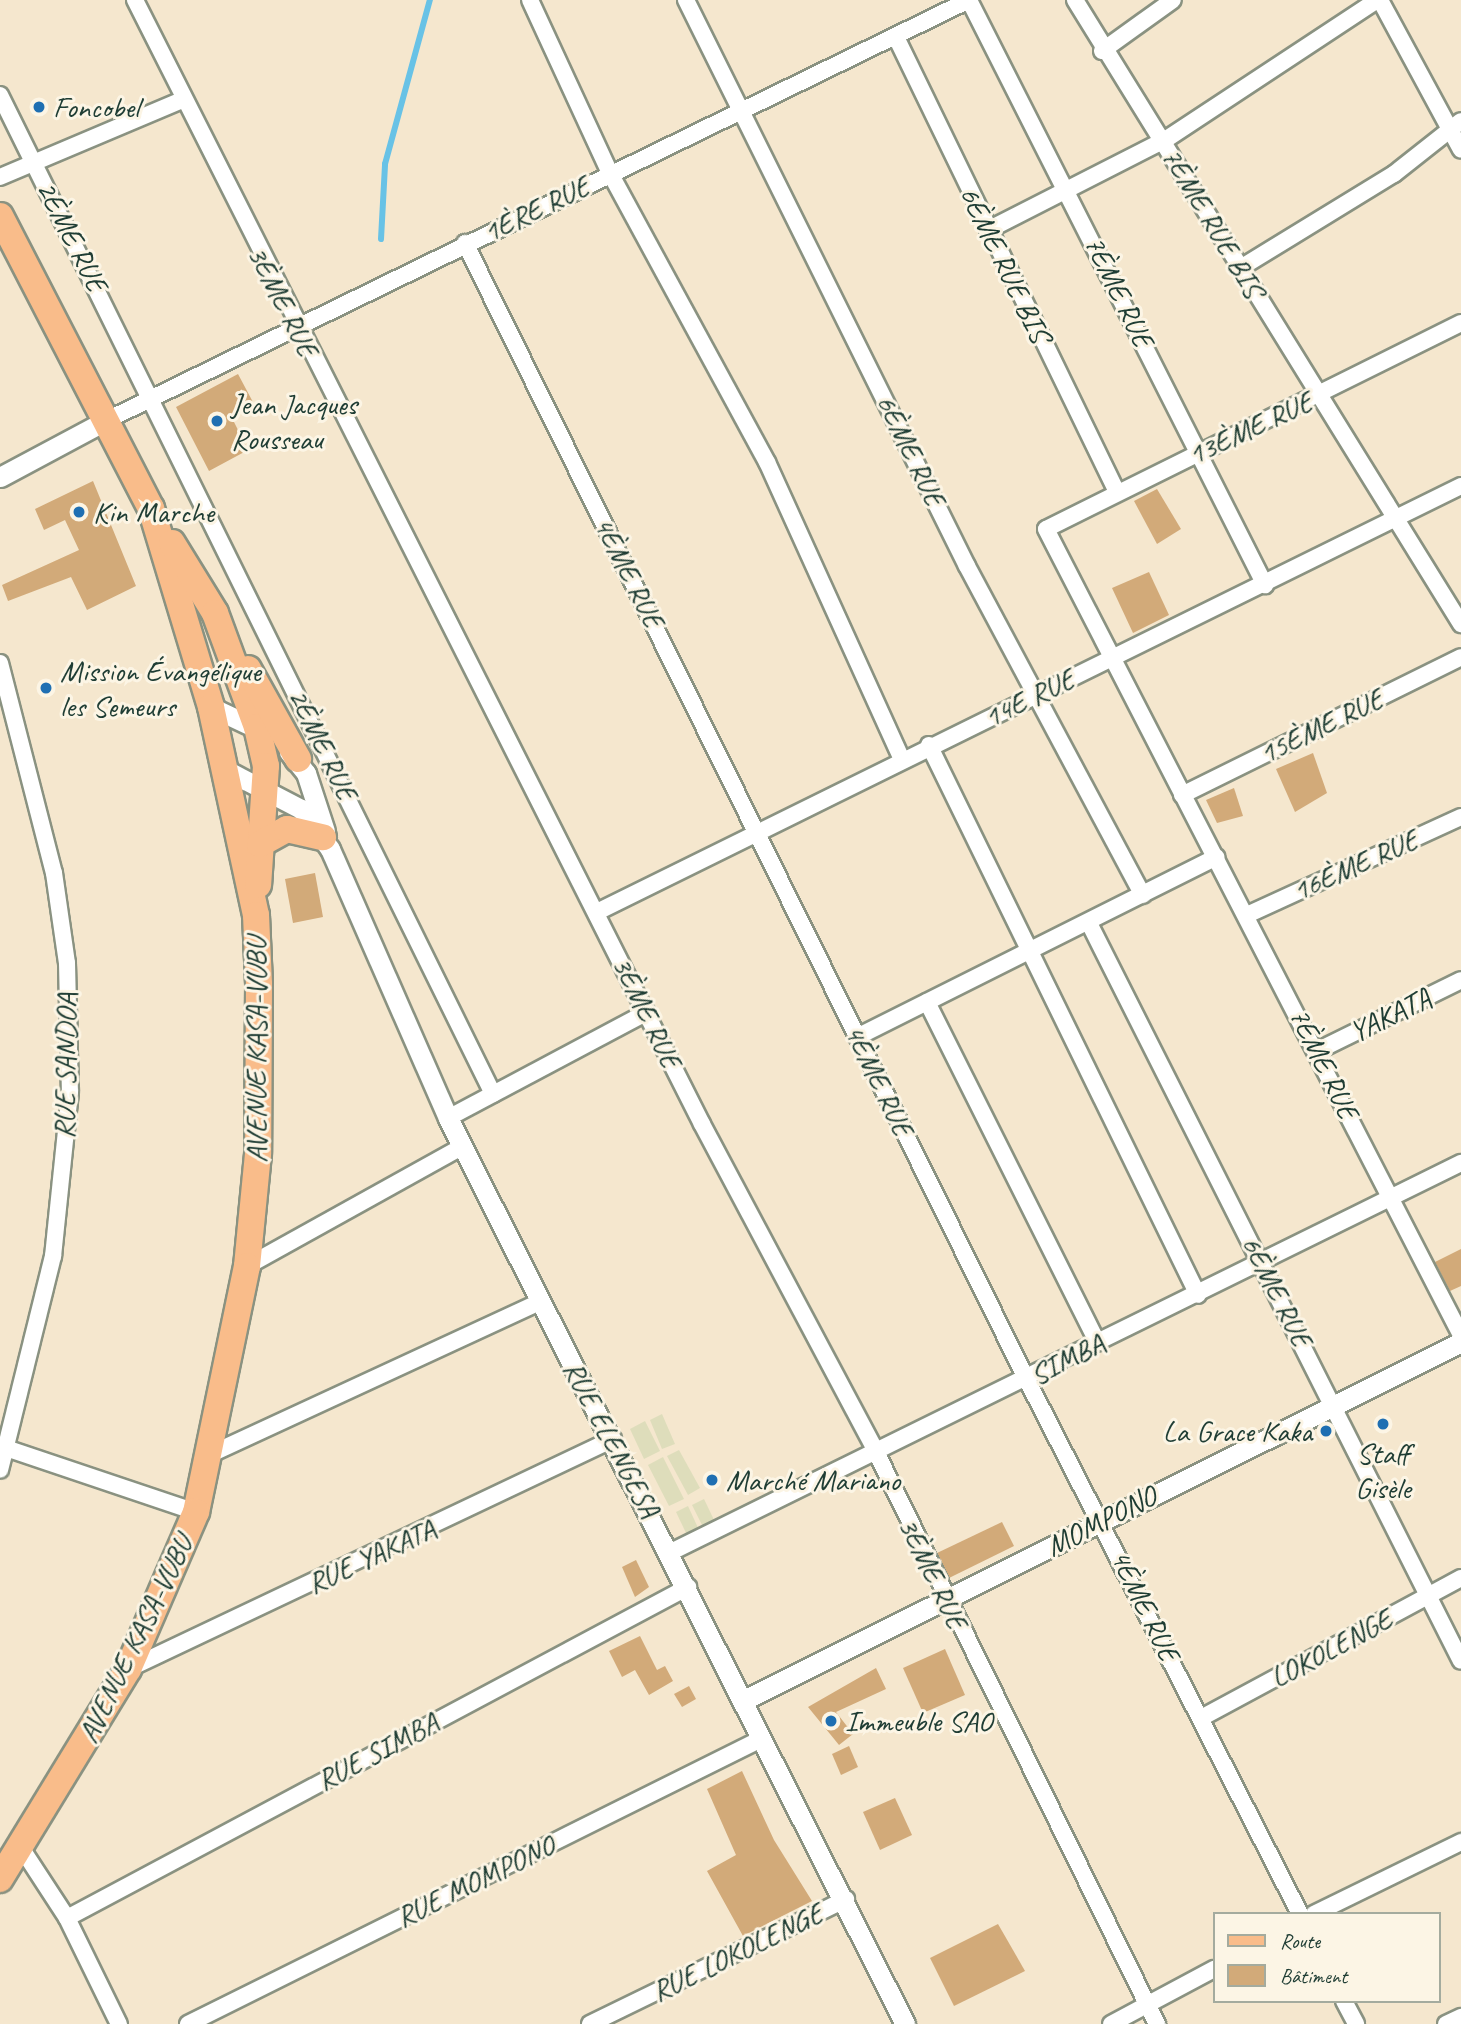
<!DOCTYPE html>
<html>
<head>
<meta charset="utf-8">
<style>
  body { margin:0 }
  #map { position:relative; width:1461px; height:2024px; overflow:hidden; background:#f5e7ce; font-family:Caveat,sans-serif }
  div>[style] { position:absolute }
  .built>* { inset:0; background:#deddbb }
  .stream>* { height:6px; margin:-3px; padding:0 3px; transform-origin:3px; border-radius:3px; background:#68c2e6 }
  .building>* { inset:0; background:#d2aa79 }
  .roads { filter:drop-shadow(2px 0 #8a9281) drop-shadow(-2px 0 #8a9281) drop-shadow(0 2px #8a9281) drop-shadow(0 -2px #8a9281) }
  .minor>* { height:16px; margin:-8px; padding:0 8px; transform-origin:8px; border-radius:8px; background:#fff }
  .tertiary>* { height:19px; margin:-9.5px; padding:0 9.5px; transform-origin:9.5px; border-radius:9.5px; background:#fff }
  .primary>* { height:26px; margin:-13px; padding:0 13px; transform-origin:13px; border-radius:13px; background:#f9bc8a }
  .dots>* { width:19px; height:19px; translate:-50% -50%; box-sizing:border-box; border:4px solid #fcf5e5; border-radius:50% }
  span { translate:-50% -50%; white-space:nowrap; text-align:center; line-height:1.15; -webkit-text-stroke:6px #fcf5e5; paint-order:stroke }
  .poi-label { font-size:30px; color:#1f3d34 }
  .left { translate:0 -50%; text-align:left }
  .right { translate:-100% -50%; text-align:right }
  .street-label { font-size:30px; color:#1f3d34 }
  .legend { position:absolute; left:1213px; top:1912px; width:228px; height:91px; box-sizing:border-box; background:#fcf5e5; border:2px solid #a4ab9e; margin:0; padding:9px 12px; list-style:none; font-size:21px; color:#1f3d34 }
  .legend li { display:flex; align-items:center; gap:14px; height:35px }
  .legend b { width:35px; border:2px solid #a4ab9e }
</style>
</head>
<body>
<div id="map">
  <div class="built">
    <div style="clip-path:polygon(662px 1414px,675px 1444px,662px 1449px,650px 1420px)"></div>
    <div style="clip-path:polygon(645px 1421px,660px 1451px,644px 1459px,630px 1429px)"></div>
    <div style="clip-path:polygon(679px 1450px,700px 1488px,688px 1495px,667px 1456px)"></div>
    <div style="clip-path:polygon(663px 1457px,684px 1499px,669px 1506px,648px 1465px)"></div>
    <div style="clip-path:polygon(704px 1499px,715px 1522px,703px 1527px,692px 1505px)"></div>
    <div style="clip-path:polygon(688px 1506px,699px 1530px,687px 1535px,676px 1512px)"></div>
  </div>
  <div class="stream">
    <div style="left:381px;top:239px;width:75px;rotate:-86.9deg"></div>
    <div style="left:385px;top:164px;width:170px;rotate:-74.7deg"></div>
  </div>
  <div class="building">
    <div style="clip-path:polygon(238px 374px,254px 404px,231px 416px,248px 450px,209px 471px,176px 407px)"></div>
    <div style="clip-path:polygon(93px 481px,136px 586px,87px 610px,71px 577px,8px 601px,2px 585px,79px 550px,65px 520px,44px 530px,35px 509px)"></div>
    <div style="clip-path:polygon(1157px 489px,1181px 529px,1157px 544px,1134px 501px)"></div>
    <div style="clip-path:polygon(1149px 572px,1169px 615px,1133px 633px,1112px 588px)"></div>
    <div style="clip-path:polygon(1313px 753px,1327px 793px,1295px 812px,1276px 769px)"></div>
    <div style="clip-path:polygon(1234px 788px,1243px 816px,1217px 823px,1206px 800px)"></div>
    <div style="clip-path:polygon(315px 873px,323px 917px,293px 923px,285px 879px)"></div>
    <div style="clip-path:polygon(1461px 1249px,1461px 1286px,1450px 1291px,1435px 1262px)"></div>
    <div style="clip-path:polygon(1002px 1522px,1014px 1546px,949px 1578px,937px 1553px)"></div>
    <div style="clip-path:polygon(636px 1560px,649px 1587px,635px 1597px,622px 1567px)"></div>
    <div style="clip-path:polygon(640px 1636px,657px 1670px,665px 1666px,673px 1681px,649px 1695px,635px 1670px,622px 1677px,609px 1651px)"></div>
    <div style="clip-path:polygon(945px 1649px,965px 1695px,923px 1713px,903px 1668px)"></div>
    <div style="clip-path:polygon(876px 1668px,886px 1689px,836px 1712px,853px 1734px,839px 1745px,808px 1707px)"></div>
    <div style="clip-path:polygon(689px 1686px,696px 1699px,682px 1707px,674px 1694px)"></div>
    <div style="clip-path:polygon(849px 1746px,858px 1767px,841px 1775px,832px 1754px)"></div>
    <div style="clip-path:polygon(742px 1771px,774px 1840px,812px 1901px,743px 1936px,707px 1871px,736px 1855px,707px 1789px)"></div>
    <div style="clip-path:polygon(895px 1798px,912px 1835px,880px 1850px,863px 1812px)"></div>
    <div style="clip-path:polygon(998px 1924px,1025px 1971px,954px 2006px,930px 1958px)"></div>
  </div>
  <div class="roads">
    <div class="minor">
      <div style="left:135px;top:0;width:1259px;rotate:63.23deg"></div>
      <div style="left:702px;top:1124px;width:369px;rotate:62deg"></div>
      <div style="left:875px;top:1450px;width:640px;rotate:63.84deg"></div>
      <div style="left:530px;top:0;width:191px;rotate:65.2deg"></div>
      <div style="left:610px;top:173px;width:329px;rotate:61.5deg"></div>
      <div style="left:767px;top:462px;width:327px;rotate:65.6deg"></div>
      <div style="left:686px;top:0;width:632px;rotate:63.6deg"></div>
      <div style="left:967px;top:566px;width:373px;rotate:61.9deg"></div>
      <div style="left:969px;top:0;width:656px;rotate:63.16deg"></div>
      <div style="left:1075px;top:0;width:734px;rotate:58.26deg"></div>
      <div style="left:1380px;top:0;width:170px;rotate:61.6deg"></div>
      <div style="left:896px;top:37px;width:504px;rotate:64.1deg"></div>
      <div style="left:1102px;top:51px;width:87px;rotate:-35.7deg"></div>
      <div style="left:0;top:95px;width:1114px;rotate:63.73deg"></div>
      <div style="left:0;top:177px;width:198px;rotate:-22.9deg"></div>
      <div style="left:988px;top:230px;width:199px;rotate:-27deg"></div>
      <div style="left:1165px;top:140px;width:254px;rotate:-33.4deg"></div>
      <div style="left:465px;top:243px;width:1268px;rotate:63.7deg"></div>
      <div style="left:1027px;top:1380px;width:600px;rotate:62.92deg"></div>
      <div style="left:1242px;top:267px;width:178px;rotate:-31.5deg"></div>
      <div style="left:1394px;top:174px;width:85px;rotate:-38.3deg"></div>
      <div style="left:1461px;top:323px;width:463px;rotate:153.6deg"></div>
      <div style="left:1046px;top:529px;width:907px;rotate:62.76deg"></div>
      <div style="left:105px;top:421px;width:961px;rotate:-25.98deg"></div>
      <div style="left:0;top:663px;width:217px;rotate:75.6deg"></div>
      <div style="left:54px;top:873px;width:91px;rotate:81.8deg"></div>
      <div style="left:67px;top:963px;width:129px;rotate:88.7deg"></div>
      <div style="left:70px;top:1092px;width:165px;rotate:95.9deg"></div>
      <div style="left:53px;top:1256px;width:220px;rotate:103.9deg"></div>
      <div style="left:929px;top:745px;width:612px;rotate:63.94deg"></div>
      <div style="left:1182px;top:795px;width:311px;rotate:-26.3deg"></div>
      <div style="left:597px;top:912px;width:963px;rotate:-26.25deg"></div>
      <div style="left:1249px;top:914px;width:233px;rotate:-24.6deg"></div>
      <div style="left:1089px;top:923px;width:826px;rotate:63.25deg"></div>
      <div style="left:927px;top:1002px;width:381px;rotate:63.4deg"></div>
      <div style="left:857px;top:1037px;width:402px;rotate:-26.6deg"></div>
      <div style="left:1319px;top:1050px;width:158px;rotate:-26.2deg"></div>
      <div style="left:448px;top:1118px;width:225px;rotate:-28deg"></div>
      <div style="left:247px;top:1266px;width:246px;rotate:-29deg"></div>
      <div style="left:0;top:1446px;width:207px;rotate:18.6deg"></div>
      <div style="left:213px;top:1453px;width:358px;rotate:-24.8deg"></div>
      <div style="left:671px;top:1552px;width:881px;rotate:-26.22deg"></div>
      <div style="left:128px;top:1669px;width:537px;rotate:-25.37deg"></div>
      <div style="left:1201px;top:1718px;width:295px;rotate:-28.3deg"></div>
      <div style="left:22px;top:1849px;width:82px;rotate:56.9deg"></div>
      <div style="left:67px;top:1918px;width:118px;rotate:63.9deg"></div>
      <div style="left:1314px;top:1914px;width:164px;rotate:-26.1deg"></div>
      <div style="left:67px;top:1918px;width:704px;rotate:-28.06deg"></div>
      <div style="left:1344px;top:2001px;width:26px;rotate:62deg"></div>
      <div style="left:188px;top:2024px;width:640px;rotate:-26.44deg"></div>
      <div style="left:590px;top:2024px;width:285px;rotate:-26deg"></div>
      <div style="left:1111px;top:2024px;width:117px;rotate:-28.1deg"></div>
      <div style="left:1446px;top:2024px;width:17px;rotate:-25deg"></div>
    </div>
    <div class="tertiary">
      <div style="left:0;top:477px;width:119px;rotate:-28.1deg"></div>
      <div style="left:211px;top:707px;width:56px;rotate:25.2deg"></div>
      <div style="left:289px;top:752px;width:27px;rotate:51deg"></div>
      <div style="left:306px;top:773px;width:61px;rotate:71.9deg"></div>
      <div style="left:224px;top:769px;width:87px;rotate:27.5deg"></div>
      <div style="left:301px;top:809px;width:49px;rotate:54.1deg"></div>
      <div style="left:330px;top:849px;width:294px;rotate:66.3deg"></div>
      <div style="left:448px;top:1118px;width:1015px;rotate:63.23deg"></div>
      <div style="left:742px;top:1701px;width:804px;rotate:-26.53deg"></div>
    </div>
    <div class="primary">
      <div style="left:0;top:216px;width:329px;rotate:62.7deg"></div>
      <div style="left:151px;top:508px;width:208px;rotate:73.2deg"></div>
      <div style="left:211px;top:707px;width:213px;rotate:77.8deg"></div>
      <div style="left:256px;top:915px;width:70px;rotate:87.5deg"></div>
      <div style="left:259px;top:985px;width:169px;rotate:90.3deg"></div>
      <div style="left:258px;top:1154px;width:113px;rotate:95.6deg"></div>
      <div style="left:247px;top:1266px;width:251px;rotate:101.7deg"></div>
      <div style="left:196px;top:1512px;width:171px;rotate:113.4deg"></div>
      <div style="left:128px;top:1669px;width:246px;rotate:121.4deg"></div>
      <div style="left:172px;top:543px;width:82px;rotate:58.4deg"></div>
      <div style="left:215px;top:613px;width:121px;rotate:69.8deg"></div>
      <div style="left:257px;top:727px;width:40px;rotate:77deg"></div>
      <div style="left:266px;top:766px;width:119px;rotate:93.8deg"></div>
      <div style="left:248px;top:669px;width:103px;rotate:60.9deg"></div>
      <div style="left:260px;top:844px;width:31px;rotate:-29deg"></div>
      <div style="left:287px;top:829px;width:37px;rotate:13deg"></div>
    </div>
  </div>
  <div class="dots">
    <div style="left:39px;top:107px;background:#1f6fb2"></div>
    <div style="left:217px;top:421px;background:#1f6fb2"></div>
    <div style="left:79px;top:512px;background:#1f6fb2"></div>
    <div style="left:46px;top:688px;background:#1f6fb2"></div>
    <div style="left:1383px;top:1424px;background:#1f6fb2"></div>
    <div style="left:1326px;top:1431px;background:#1f6fb2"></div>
    <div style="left:712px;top:1480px;background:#1f6fb2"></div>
    <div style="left:831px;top:1721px;background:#1f6fb2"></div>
  </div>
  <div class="poi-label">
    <span class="left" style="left:53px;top:107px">Foncobel</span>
    <span class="left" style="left:231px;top:421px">Jean Jacques<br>Rousseau</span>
    <span class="left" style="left:93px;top:512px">Kin Marche</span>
    <span class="left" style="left:60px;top:688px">Mission Évangélique<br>les Semeurs</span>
    <span class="right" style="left:1312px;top:1431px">La Grace Kaka</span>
    <span style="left:1383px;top:1470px">Staff<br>Gisèle</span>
    <span class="left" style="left:726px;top:1480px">Marché Mariano</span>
    <span class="left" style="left:845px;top:1721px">Immeuble SAO</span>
  </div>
  <div class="street-label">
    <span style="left:536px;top:209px;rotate:-26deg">1ÈRE RUE</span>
    <span style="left:1213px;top:222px;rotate:59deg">7ÈME RUE BIS</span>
    <span style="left:72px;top:236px;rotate:63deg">2ÈME RUE</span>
    <span style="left:1005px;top:264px;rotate:64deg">6ÈME RUE BIS</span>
    <span style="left:1119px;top:291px;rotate:64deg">7ÈME RUE</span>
    <span style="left:283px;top:301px;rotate:63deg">3ÈME RUE</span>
    <span style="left:1250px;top:428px;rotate:-25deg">13ÈME RUE</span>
    <span style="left:911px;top:450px;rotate:64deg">6ÈME RUE</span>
    <span style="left:629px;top:572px;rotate:63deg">4ÈME RUE</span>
    <span style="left:1029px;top:698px;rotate:-26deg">14E RUE</span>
    <span style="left:1321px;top:726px;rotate:-26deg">15ÈME RUE</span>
    <span style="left:323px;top:744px;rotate:64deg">2ÈME RUE</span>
    <span style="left:1355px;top:865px;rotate:-24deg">16ÈME RUE</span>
    <span style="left:647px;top:1012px;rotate:64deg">3ÈME RUE</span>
    <span style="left:1390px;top:1015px;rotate:-26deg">YAKATA</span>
    <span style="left:256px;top:1050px;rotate:-90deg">AVENUE KASA-VUBU</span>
    <span style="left:1324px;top:1063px;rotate:64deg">7ÈME RUE</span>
    <span style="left:65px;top:1066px;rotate:-89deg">RUE SANDOA</span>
    <span style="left:879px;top:1080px;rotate:64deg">4ÈME RUE</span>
    <span style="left:1277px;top:1291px;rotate:63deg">6ÈME RUE</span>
    <span style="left:1067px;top:1359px;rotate:-27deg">SIMBA</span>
    <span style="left:612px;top:1439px;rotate:62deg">RUE ELENGESA</span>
    <span style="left:1101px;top:1521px;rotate:-27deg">MOMPONO</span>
    <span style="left:371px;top:1556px;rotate:-25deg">RUE YAKATA</span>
    <span style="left:933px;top:1573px;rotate:64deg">3ÈME RUE</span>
    <span style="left:1145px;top:1605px;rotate:64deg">4ÈME RUE</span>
    <span style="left:135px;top:1639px;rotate:-64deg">AVENUE KASA-VUBU</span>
    <span style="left:1331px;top:1648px;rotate:-28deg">LOKOLENGE</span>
    <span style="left:377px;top:1751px;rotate:-28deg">RUE SIMBA</span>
    <span style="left:475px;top:1881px;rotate:-26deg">RUE MOMPONO</span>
    <span style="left:737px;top:1952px;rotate:-26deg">RUE LOKOLENGE</span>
  </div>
  <ul class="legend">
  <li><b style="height:9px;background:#f9bc8a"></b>Route</li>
  <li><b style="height:19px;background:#d2aa79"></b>Bâtiment</li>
  </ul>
</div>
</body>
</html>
